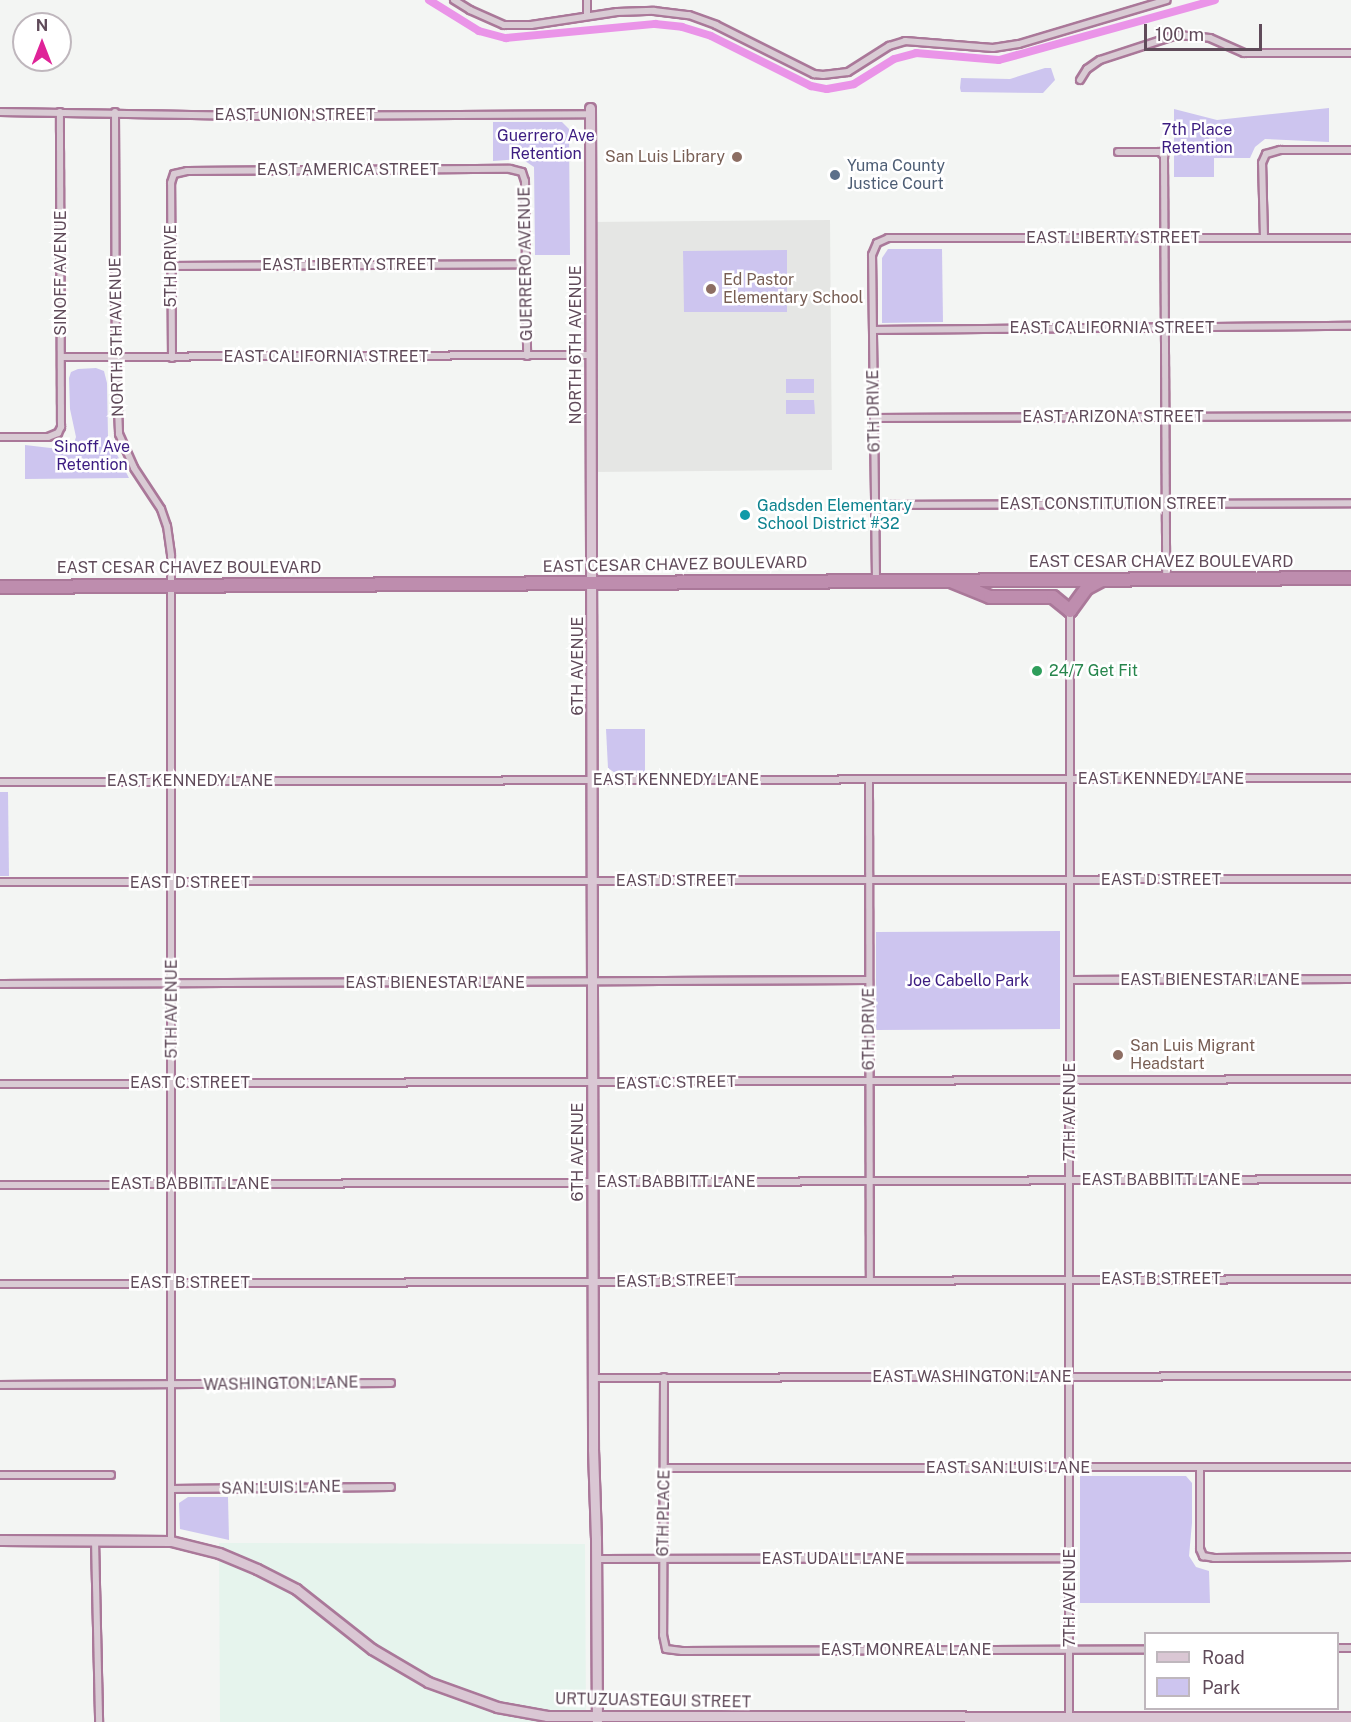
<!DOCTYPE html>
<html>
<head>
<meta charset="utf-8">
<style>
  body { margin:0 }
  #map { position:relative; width:1351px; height:1722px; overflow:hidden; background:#f3f5f3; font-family:"Public Sans",sans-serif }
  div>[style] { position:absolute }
  .education>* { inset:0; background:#e5e6e4 }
  .green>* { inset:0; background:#cdc5ef }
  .sand>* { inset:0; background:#e6f4ed }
  .canal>* { height:8px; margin:-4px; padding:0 4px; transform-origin:4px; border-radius:4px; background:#ea94e8 }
  .roads { filter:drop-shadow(2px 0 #aa7899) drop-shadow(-2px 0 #aa7899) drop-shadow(0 2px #aa7899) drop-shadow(0 -2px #aa7899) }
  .street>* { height:6px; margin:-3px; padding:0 3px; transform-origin:3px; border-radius:3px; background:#d9cbd4 }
  .secondary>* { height:9px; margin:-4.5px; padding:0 4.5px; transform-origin:4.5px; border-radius:4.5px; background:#dac7d4 }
  .highway>* { height:12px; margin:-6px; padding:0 6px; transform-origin:6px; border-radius:6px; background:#be8dae }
  .dots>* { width:16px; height:16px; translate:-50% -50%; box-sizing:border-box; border:3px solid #fff; border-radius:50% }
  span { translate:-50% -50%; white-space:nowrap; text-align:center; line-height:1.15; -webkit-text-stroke:5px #fff; paint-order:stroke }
  .street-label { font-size:16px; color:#604b5a }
  .park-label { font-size:16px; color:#3c1c81 }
  .education-label { font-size:16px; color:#785e54 }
  .right { translate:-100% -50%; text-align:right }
  .left { translate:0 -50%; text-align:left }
  .service-label { font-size:16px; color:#4e5e75 }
  .culture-label { font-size:16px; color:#0d838f }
  .leisure-label { font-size:16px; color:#27864d }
  .legend { position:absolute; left:1144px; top:1632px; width:195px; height:78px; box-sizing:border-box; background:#fff; border:2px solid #bfb7bd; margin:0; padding:8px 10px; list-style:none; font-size:18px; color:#604b5a }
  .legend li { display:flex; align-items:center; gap:12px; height:30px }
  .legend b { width:30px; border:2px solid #bfb7bd }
  .north { position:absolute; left:12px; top:12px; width:60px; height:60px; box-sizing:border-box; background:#fff; border:2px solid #bfb7bd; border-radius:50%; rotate:0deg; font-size:16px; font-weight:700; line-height:24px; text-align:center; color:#604b5a }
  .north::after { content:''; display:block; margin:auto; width:21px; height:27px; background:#df2398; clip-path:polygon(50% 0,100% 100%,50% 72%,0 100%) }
  .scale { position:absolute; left:1144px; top:24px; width:118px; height:27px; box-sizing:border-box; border:3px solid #604b5a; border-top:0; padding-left:8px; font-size:18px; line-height:21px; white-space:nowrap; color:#604b5a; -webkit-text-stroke:4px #fff; paint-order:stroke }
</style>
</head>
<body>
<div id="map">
  <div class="education">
    <div style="clip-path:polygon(830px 220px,832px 470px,592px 472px,590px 222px)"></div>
  </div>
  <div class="green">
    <div style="clip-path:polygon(1045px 68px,1051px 68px,1055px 80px,1043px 93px,961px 92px,960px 88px,961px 78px,1010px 79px)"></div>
    <div style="clip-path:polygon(1329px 108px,1329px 142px,1265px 139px,1255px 147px,1250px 158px,1214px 158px,1214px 177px,1174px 177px,1174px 109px,1217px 120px)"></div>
    <div style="clip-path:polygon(493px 122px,562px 122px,569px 129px,570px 255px,535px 255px,534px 167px,522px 159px,493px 161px)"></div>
    <div style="clip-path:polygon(888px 249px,942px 249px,943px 322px,882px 323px,882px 258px)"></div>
    <div style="clip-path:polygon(787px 250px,787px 312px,684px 312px,683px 251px)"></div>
    <div style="clip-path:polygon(96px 368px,104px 371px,107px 383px,108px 437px,129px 478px,25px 479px,25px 445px,59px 449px,69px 448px,74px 443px,76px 437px,70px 409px,69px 378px,71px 372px,78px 369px)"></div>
    <div style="clip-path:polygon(786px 379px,814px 379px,814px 393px,786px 393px)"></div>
    <div style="clip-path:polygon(786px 400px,814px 400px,815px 414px,786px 414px)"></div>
    <div style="clip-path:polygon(606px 729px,645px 729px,645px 773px,615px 773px,608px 768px)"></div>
    <div style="clip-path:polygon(0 792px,8px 792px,9px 876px,0 876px)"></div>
    <div style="clip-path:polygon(1060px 931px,1060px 1029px,876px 1030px,876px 932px)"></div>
    <div style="clip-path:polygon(1080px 1476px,1186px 1476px,1192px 1483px,1192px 1523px,1189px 1556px,1196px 1567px,1209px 1571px,1210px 1603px,1080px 1603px)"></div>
    <div style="clip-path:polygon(188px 1497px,228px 1497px,229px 1540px,180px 1529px,179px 1503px)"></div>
  </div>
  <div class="sand">
    <div style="clip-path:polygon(219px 1543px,585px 1544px,586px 1722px,220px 1722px)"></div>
  </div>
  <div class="canal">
    <div style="left:429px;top:0;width:59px;rotate:31.8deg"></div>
    <div style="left:479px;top:31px;width:28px;rotate:15deg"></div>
    <div style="left:506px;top:38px;width:150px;rotate:-5.4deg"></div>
    <div style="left:655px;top:24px;width:27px;rotate:6deg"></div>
    <div style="left:682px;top:27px;width:30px;rotate:17deg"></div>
    <div style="left:711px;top:36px;width:112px;rotate:26.6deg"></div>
    <div style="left:811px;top:86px;width:16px;rotate:11deg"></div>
    <div style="left:827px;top:89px;width:27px;rotate:-10deg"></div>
    <div style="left:854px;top:84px;width:47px;rotate:-32deg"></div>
    <div style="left:894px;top:59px;width:23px;rotate:-15deg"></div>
    <div style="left:916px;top:53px;width:83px;rotate:4.8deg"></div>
    <div style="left:999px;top:60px;width:224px;rotate:-15.5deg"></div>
  </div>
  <div class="roads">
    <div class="street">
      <div style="left:454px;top:0;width:19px;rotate:32deg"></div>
      <div style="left:470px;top:10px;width:37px;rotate:24deg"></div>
      <div style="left:504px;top:25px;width:27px"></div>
      <div style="left:531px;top:25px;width:87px;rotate:-8.6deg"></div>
      <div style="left:617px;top:12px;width:37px;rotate:-2deg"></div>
      <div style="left:654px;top:11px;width:35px;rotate:7deg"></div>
      <div style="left:689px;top:15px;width:29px;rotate:20deg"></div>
      <div style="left:716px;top:25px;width:110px;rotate:26.6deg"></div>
      <div style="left:814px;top:74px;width:9px;rotate:6deg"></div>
      <div style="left:823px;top:75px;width:25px;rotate:-7deg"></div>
      <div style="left:848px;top:72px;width:49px;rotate:-32.4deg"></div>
      <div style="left:889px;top:46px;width:17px;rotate:-17deg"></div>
      <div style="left:905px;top:41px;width:88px;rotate:4.5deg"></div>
      <div style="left:993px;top:48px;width:26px;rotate:-9deg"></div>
      <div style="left:1019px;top:44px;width:154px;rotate:-16.6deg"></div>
      <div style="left:587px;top:0;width:16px;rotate:90deg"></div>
      <div style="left:1080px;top:80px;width:13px;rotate:-58deg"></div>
      <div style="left:1087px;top:69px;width:16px;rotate:-35deg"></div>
      <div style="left:1100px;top:60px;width:81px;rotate:-18deg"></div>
      <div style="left:1177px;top:35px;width:33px;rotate:5deg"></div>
      <div style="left:1210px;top:38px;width:37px;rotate:24deg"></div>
      <div style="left:1244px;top:53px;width:107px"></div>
      <div style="left:0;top:112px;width:255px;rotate:0.9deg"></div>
      <div style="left:255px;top:116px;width:335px;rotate:-0.3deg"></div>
      <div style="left:115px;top:112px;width:246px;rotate:89.8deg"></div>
      <div style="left:116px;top:358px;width:76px;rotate:87.7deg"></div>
      <div style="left:119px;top:434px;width:37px;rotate:66deg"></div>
      <div style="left:134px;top:468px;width:49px;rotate:56.6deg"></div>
      <div style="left:161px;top:509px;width:18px;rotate:71deg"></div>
      <div style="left:167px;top:526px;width:30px;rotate:82deg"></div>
      <div style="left:171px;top:556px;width:985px;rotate:90deg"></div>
      <div style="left:1118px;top:152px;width:42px"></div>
      <div style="left:1160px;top:152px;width:6px;rotate:45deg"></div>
      <div style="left:1164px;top:156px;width:422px;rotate:89.7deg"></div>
      <div style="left:1264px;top:237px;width:74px;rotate:-91.5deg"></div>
      <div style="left:1262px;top:163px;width:10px;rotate:-66deg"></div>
      <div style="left:1266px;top:154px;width:15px;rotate:-16deg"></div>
      <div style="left:1280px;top:150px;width:71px"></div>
      <div style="left:171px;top:266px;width:355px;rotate:-0.3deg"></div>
      <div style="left:873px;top:330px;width:478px;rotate:-0.5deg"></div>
      <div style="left:61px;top:357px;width:530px;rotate:-0.22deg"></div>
      <div style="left:172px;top:358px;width:175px;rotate:-90.3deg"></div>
      <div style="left:171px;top:183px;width:9px;rotate:-72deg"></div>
      <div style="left:174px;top:174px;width:13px;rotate:-13deg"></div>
      <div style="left:187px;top:171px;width:323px;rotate:-0.4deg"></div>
      <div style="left:510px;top:169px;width:12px;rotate:14deg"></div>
      <div style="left:522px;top:172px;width:9px;rotate:72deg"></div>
      <div style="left:525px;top:181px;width:175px;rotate:89.3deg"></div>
      <div style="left:874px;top:418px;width:477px;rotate:-0.2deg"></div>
      <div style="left:0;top:437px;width:48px"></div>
      <div style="left:48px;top:437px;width:11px;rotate:-22deg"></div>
      <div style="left:58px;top:433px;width:7px;rotate:-63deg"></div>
      <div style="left:61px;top:427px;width:315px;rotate:-90.2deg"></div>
      <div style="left:875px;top:505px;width:476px;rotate:-0.2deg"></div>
      <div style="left:876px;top:580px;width:325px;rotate:-90.7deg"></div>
      <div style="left:872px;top:255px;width:13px;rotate:-67deg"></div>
      <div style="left:877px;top:243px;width:12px;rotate:-24deg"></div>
      <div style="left:888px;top:238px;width:463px"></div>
      <div style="left:869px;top:780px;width:499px;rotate:89.9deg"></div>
      <div style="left:0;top:782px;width:1351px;rotate:-0.17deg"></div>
      <div style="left:0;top:882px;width:1351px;rotate:-0.13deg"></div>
      <div style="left:1070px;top:980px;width:281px;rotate:-0.2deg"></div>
      <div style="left:0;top:984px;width:869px;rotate:-0.26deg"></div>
      <div style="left:0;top:1084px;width:1351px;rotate:-0.21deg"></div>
      <div style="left:0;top:1185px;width:1351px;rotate:-0.25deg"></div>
      <div style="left:0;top:1284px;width:1351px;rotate:-0.21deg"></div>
      <div style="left:664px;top:1377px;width:258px;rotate:90.2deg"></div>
      <div style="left:663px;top:1635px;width:14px;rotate:78deg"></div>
      <div style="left:666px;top:1649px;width:16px;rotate:7deg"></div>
      <div style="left:682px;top:1651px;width:464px;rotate:-0.2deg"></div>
      <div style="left:593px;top:1378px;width:758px;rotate:-0.15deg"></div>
      <div style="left:0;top:1385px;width:391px;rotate:-0.3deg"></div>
      <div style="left:664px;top:1468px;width:687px;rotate:-0.08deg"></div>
      <div style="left:1200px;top:1468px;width:81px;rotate:90deg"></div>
      <div style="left:1200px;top:1549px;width:8px;rotate:67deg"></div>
      <div style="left:1203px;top:1556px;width:11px;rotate:10deg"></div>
      <div style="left:1214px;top:1558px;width:137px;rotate:-0.4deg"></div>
      <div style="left:0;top:1475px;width:111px"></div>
      <div style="left:171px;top:1489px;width:220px;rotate:-0.5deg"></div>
      <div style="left:95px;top:1540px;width:182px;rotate:88.7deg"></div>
      <div style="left:597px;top:1559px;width:473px;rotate:-0.1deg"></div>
      <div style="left:1338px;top:1648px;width:13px"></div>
      <div style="left:1069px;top:1722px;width:1111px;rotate:-89.95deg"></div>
    </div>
    <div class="secondary">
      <div style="left:590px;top:108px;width:1341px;rotate:89.87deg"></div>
      <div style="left:593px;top:1449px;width:89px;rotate:88.1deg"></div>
      <div style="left:596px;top:1538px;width:184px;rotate:89.7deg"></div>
      <div style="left:0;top:1540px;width:171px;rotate:0.3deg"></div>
      <div style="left:171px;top:1541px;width:49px;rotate:14deg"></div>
      <div style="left:219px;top:1553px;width:41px;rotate:22.8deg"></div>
      <div style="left:257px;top:1569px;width:44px;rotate:27.1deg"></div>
      <div style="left:296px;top:1589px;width:97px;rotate:38.3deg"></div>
      <div style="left:372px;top:1649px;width:65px;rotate:30.5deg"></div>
      <div style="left:428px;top:1682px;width:73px;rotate:19.9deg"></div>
      <div style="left:497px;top:1707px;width:51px;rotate:10.2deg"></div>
      <div style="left:547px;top:1716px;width:804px;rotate:0.07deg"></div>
    </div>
    <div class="highway">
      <div style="left:953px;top:582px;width:40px;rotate:22deg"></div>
      <div style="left:990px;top:597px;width:63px"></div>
      <div style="left:1053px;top:597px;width:22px;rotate:39deg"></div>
      <div style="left:1070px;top:611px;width:29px;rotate:-54deg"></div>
      <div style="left:1087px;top:588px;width:17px;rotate:-28deg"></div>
      <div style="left:0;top:587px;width:1351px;rotate:-0.38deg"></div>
    </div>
  </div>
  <div class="dots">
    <div style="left:737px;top:157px;background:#8d6e63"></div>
    <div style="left:835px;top:175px;background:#5c6f8a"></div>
    <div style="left:711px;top:289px;background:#8d6e63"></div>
    <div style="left:745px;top:515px;background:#0f9aa8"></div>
    <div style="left:1037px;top:671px;background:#2e9e5b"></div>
    <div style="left:1118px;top:1055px;background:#8d6e63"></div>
  </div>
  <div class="street-label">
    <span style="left:295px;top:115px">EAST UNION STREET</span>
    <span style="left:348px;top:170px">EAST AMERICA STREET</span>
    <span style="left:1113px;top:238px">EAST LIBERTY STREET</span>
    <span style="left:526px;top:264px;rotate:-91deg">GUERRERO AVENUE</span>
    <span style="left:349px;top:265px">EAST LIBERTY STREET</span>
    <span style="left:171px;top:266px;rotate:-90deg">5TH DRIVE</span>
    <span style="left:61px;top:273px;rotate:-90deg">SINOFF AVENUE</span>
    <span style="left:1112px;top:328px">EAST CALIFORNIA STREET</span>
    <span style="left:117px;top:337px;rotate:-91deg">NORTH 5TH AVENUE</span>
    <span style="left:576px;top:345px;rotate:-90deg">NORTH 6TH AVENUE</span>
    <span style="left:326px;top:357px">EAST CALIFORNIA STREET</span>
    <span style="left:874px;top:411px;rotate:-91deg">6TH DRIVE</span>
    <span style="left:1113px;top:417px">EAST ARIZONA STREET</span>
    <span style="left:1113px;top:504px">EAST CONSTITUTION STREET</span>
    <span style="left:1161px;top:562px">EAST CESAR CHAVEZ BOULEVARD</span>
    <span style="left:675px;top:565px;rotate:-1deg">EAST CESAR CHAVEZ BOULEVARD</span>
    <span style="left:189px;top:568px">EAST CESAR CHAVEZ BOULEVARD</span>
    <span style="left:578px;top:666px;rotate:-90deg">6TH AVENUE</span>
    <span style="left:1161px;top:779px">EAST KENNEDY LANE</span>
    <span style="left:676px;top:780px">EAST KENNEDY LANE</span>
    <span style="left:190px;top:781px">EAST KENNEDY LANE</span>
    <span style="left:1161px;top:880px">EAST D STREET</span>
    <span style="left:676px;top:881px">EAST D STREET</span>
    <span style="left:190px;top:883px">EAST D STREET</span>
    <span style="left:1210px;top:980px">EAST BIENESTAR LANE</span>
    <span style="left:435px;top:983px">EAST BIENESTAR LANE</span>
    <span style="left:172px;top:1009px;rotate:-90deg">5TH AVENUE</span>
    <span style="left:869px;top:1029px;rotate:-90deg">6TH DRIVE</span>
    <span style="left:190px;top:1083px">EAST C STREET</span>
    <span style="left:676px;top:1083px;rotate:-1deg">EAST C STREET</span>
    <span style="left:1070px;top:1112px;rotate:-90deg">7TH AVENUE</span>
    <span style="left:578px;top:1152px;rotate:-90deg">6TH AVENUE</span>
    <span style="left:1161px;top:1180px">EAST BABBITT LANE</span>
    <span style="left:676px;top:1182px">EAST BABBITT LANE</span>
    <span style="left:190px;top:1184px">EAST BABBITT LANE</span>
    <span style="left:1161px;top:1279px">EAST B STREET</span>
    <span style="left:676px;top:1281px;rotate:-1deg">EAST B STREET</span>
    <span style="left:190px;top:1283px">EAST B STREET</span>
    <span style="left:972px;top:1377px">EAST WASHINGTON LANE</span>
    <span style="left:281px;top:1384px;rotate:-1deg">WASHINGTON LANE</span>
    <span style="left:1008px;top:1468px">EAST SAN LUIS LANE</span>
    <span style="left:281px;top:1488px;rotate:-1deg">SAN LUIS LANE</span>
    <span style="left:664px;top:1513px;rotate:-89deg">6TH PLACE</span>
    <span style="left:833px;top:1559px">EAST UDALL LANE</span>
    <span style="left:1070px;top:1598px;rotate:-90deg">7TH AVENUE</span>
    <span style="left:906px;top:1650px">EAST MONREAL LANE</span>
    <span style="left:653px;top:1701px;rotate:1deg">URTUZUASTEGUI STREET</span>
  </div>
  <div class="park-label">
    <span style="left:1197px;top:139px">7th Place<br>Retention</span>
    <span style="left:546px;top:145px">Guerrero Ave<br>Retention</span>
    <span style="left:92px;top:456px">Sinoff Ave<br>Retention</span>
    <span style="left:968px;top:981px">Joe Cabello Park</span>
  </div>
  <div class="education-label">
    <span class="right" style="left:725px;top:157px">San Luis Library</span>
    <span class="left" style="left:723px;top:289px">Ed Pastor<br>Elementary School</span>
    <span class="left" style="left:1130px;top:1055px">San Luis Migrant<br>Headstart</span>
  </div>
  <div class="service-label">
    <span class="left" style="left:847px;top:175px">Yuma County<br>Justice Court</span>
  </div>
  <div class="culture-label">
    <span class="left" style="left:757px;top:515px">Gadsden Elementary<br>School District #32</span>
  </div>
  <div class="leisure-label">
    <span class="left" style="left:1049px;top:671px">24/7 Get Fit</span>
  </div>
  <ul class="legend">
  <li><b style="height:8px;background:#dac7d4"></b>Road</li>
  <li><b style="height:16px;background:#cdc5ef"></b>Park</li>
  </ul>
  <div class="north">N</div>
  <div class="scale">100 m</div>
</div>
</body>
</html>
